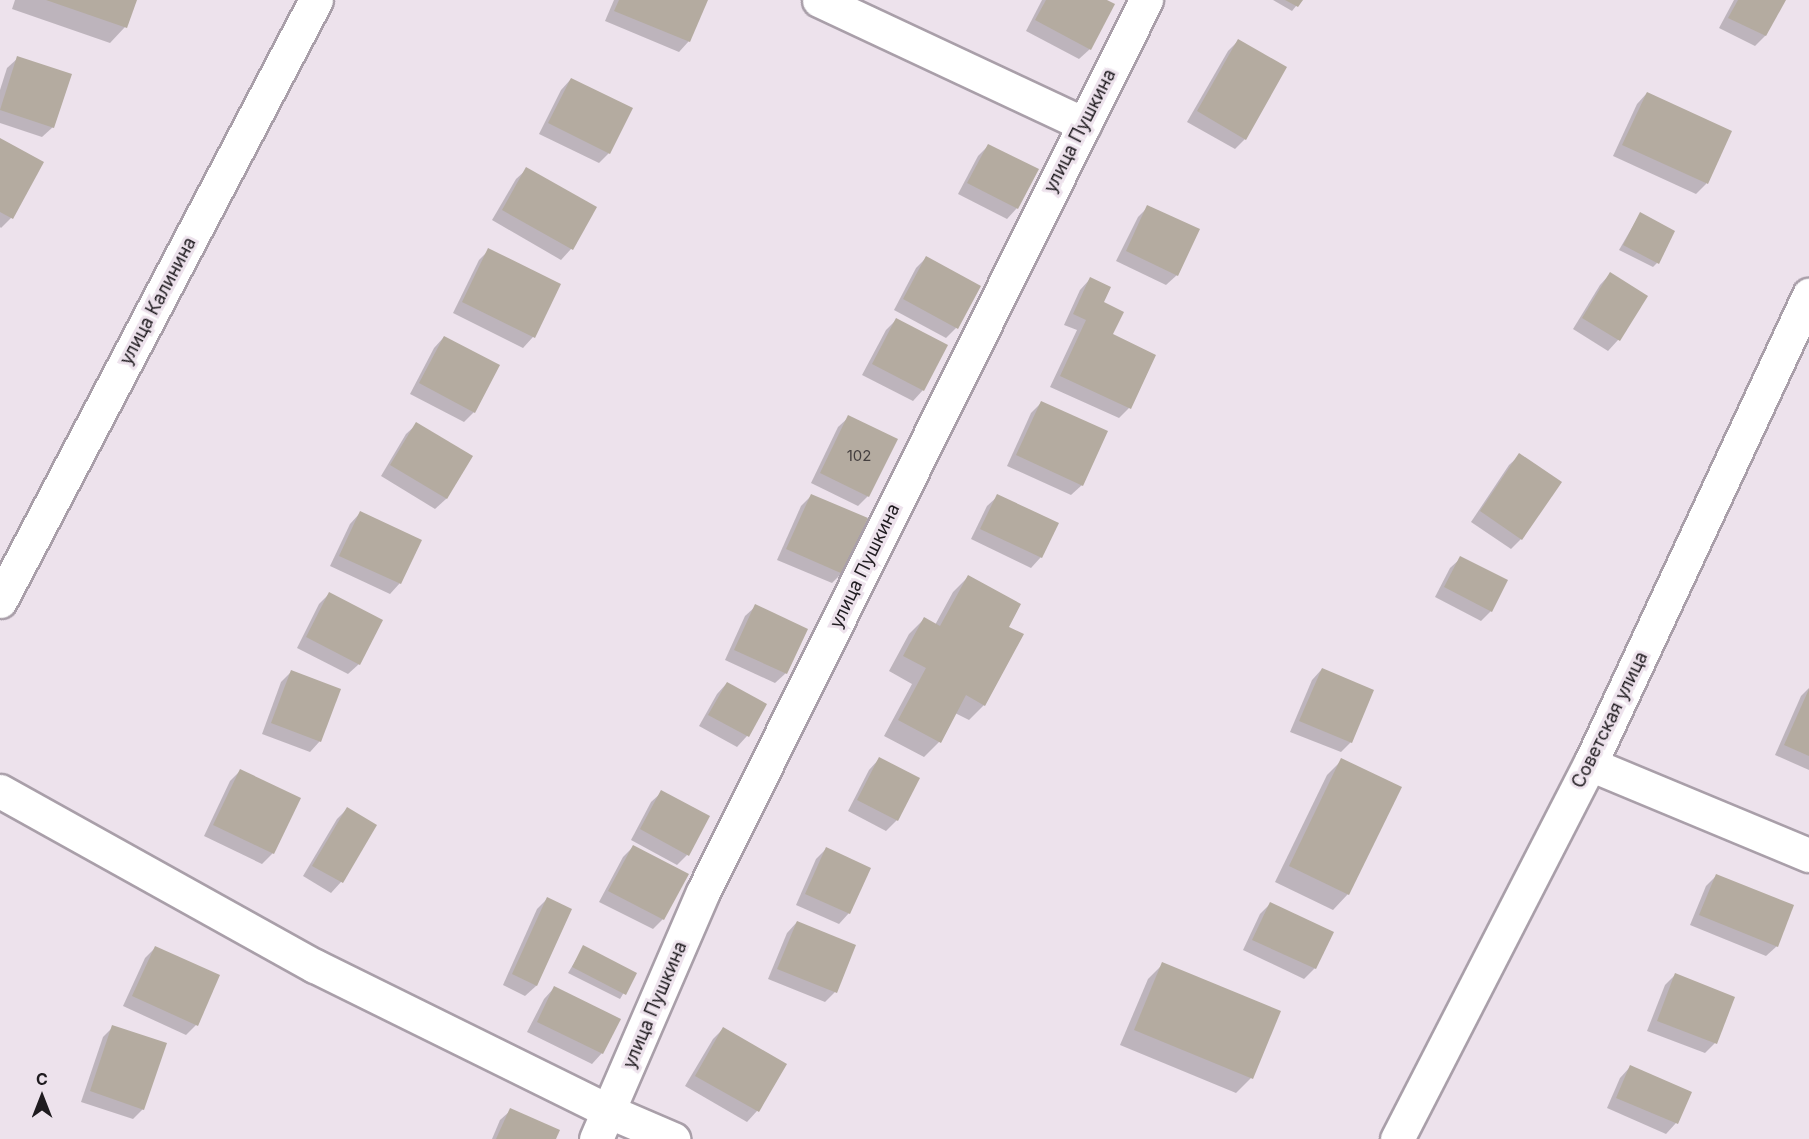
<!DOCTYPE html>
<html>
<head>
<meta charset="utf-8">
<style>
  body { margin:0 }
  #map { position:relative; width:1809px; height:1139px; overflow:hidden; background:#ede2ec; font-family:Inter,sans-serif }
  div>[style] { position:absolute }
  .shadow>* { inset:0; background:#0003 }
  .building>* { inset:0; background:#b4aba0 }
  .roads { filter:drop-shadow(2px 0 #a99fa9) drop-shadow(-2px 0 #a99fa9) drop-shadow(0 2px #a99fa9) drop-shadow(0 -2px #a99fa9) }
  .minor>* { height:33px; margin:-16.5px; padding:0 16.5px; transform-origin:16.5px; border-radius:16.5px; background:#fff }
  span { translate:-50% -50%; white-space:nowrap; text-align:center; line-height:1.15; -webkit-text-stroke:6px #ede2ec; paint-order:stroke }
  .number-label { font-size:15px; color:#443f3f }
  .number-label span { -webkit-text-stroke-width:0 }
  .street-label { font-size:18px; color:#1f1b1f }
  .north { position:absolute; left:12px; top:1067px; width:60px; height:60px; -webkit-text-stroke:4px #ede2ec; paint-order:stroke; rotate:0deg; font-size:16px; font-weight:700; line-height:24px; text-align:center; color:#1f1b1f }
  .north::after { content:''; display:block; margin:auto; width:21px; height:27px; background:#1f1b1f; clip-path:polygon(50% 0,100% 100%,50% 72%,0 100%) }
</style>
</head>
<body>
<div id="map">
  <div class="shadow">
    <div style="clip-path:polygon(15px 0,135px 0,125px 27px,110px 43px,12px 9px)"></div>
    <div style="clip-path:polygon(614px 0,706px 0,689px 41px,679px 52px,605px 21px)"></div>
    <div style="clip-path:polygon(1042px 0,1104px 0,1090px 49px,1079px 59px,1026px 31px)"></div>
    <div style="clip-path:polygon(1273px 0,1301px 0,1292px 11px)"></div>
    <div style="clip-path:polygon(1734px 0,1784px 0,1765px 36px,1755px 46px,1719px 28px)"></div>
    <div style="clip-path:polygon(1238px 41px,1245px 139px,1235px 149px,1187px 122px,1228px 51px)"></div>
    <div style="clip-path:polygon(18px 58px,53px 127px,42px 137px,0 123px,0 90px,7px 68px)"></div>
    <div style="clip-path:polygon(571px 79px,609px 153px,599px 163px,539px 134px,561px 90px)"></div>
    <div style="clip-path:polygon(1647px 93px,1730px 131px,1706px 184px,1696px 194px,1613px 156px,1637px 104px)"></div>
    <div style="clip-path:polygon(0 139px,11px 218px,1px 228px,0 227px)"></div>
    <div style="clip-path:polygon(988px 146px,1017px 208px,1007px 219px,958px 194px,978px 156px)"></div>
    <div style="clip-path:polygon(527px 169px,595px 208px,571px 249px,561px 260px,492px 220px,516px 179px)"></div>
    <div style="clip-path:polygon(1148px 207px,1177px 275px,1166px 285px,1116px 261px,1138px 217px)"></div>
    <div style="clip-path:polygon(1640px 214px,1657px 263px,1653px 267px,1619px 250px)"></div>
    <div style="clip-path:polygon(489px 250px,559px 285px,533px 337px,523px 348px,453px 313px,479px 260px)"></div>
    <div style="clip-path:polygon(926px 258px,956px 328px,946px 338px,894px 310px,916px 268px)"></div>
    <div style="clip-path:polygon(1610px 274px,1646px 296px,1618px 340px,1608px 351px,1573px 329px,1600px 285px)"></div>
    <div style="clip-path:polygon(1090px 279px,1102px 303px,1129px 408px,1119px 418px,1050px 387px,1077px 330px,1064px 325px,1080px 290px)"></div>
    <div style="clip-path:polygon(896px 320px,923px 390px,913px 401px,862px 375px,886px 330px)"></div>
    <div style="clip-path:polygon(444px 337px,474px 412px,464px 422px,410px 394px,434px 348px)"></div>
    <div style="clip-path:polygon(1041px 403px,1082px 485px,1071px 495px,1007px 466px,1031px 413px)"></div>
    <div style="clip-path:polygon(849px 417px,868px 496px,858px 506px,811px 483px,838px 427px)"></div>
    <div style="clip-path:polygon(417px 424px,471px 456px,446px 499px,435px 509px,381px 476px,406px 434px)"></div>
    <div style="clip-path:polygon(1520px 455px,1521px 539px,1511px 549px,1471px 522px,1509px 465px)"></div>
    <div style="clip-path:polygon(811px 496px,842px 573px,832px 583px,777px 560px,801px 506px)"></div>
    <div style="clip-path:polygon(998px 496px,1041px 557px,1031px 568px,971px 539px,987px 506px)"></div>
    <div style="clip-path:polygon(360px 513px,400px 583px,390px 594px,330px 566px,350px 524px)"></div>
    <div style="clip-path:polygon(1461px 558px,1491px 611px,1481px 621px,1435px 597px,1450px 568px)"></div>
    <div style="clip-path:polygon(968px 577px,1007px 627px,984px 705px,969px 720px,955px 713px,939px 742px,924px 757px,884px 736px,912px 684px,889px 671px,909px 634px,924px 619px,935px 625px,953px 592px)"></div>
    <div style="clip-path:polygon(329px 594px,359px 664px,348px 674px,297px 648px,319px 604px)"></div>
    <div style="clip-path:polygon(756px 606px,786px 673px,775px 683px,725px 660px,745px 616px)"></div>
    <div style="clip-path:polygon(1322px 669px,1351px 742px,1341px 752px,1290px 732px,1312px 680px)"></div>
    <div style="clip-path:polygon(291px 672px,320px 741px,310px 752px,262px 734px,281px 682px)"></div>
    <div style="clip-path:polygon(727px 683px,765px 705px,747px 736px,737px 747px,699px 726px,717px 694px)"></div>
    <div style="clip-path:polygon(1809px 688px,1809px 770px,1775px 755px,1801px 696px)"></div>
    <div style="clip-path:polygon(879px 759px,918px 779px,897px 820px,886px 831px,848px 811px,869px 770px)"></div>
    <div style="clip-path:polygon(1342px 760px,1400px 788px,1348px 894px,1333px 910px,1275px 882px,1327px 775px)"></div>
    <div style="clip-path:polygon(240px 771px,299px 799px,273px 853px,262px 864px,204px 836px,230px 781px)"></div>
    <div style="clip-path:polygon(662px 792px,687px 855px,677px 865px,631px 840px,651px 802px)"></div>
    <div style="clip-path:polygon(347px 809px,375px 825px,341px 882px,331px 893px,303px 876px,337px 819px)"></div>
    <div style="clip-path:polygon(633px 847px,663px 919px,653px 929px,599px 902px,623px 857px)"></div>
    <div style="clip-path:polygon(826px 849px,849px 913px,839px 924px,796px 905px,816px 859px)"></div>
    <div style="clip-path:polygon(1716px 876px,1777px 946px,1766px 956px,1690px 925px,1706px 886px)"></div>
    <div style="clip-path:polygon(547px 899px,570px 910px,536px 986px,525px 996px,503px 985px,537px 909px)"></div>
    <div style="clip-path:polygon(1270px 904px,1332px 933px,1315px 968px,1304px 979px,1243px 950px,1260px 914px)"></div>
    <div style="clip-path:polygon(797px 922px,835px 992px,825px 1002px,768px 979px,787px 933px)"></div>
    <div style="clip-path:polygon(584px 947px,635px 974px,620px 999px,568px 973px)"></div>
    <div style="clip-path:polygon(155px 948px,196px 1025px,186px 1035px,123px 1006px,145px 958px)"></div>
    <div style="clip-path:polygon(1163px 964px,1251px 1078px,1236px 1093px,1120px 1045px,1148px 979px)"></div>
    <div style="clip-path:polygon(1675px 975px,1715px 1043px,1705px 1053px,1647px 1031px,1665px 985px)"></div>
    <div style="clip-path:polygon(554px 988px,602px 1053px,592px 1064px,527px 1032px,544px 999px)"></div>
    <div style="clip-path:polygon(113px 1027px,143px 1109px,133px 1119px,81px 1102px,103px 1037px)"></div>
    <div style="clip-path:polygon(723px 1029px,785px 1064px,757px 1111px,747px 1122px,685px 1086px,713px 1039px)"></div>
    <div style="clip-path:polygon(1630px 1067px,1690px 1093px,1676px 1123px,1666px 1134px,1607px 1108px,1620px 1078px)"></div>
    <div style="clip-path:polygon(511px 1110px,554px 1139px,492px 1139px,500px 1120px)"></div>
  </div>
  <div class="building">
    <div style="clip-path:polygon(46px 0,137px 0,127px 28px)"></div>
    <div style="clip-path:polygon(619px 0,708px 0,690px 42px,614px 11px)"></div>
    <div style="clip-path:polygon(1046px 0,1107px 0,1115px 4px,1091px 50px,1035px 20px)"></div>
    <div style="clip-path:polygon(1285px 0,1303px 0,1298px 7px)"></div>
    <div style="clip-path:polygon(1738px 0,1786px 0,1766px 36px,1728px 18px)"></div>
    <div style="clip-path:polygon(1238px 39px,1287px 67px,1246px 140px,1197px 111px)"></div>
    <div style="clip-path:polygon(17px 56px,72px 74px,54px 128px,0 110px)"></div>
    <div style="clip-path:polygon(571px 78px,633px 108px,610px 154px,548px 123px)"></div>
    <div style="clip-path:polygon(1647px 92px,1732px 131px,1708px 184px,1622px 145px)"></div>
    <div style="clip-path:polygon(0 138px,44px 162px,13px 219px,0 212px)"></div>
    <div style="clip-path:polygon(988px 144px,1039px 169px,1018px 209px,967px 183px)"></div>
    <div style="clip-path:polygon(526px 167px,597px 207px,573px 250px,502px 210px)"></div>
    <div style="clip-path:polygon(1147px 205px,1200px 229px,1178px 276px,1126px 251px)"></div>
    <div style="clip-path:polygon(1640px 212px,1675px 231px,1659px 264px,1623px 245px)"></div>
    <div style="clip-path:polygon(488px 248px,561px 284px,535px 338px,462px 302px)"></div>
    <div style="clip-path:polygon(926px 256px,981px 286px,958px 329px,903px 299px)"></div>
    <div style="clip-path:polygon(1610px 272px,1648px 296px,1620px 341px,1582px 318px)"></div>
    <div style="clip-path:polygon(1090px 277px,1111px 287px,1104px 302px,1124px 312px,1113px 334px,1156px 355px,1131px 409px,1060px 376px,1086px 320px,1073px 314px)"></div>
    <div style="clip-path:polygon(896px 318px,948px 345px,924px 391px,872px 364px)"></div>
    <div style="clip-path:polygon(444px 336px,500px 365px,475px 413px,419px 383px)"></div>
    <div style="clip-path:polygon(1041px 401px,1108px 431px,1083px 486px,1016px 455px)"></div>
    <div style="clip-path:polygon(848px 415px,898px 439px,869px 497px,820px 473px)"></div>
    <div style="clip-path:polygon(416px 422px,473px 456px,447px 499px,390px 465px)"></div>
    <div style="clip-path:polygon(1519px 453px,1562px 482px,1522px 540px,1480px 511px)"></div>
    <div style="clip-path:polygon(811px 494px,868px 518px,843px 574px,786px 549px)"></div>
    <div style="clip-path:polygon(997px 494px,1059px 523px,1042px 558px,980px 529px)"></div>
    <div style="clip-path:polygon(360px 511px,422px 540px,401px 584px,339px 556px)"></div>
    <div style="clip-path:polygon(1460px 556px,1508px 580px,1492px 612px,1444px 587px)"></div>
    <div style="clip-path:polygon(968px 575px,1021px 604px,1009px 627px,1024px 634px,985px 706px,966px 695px,941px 743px,898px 720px,926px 668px,903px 656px,924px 617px,940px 626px)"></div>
    <div style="clip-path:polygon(329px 592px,383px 620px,360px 665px,306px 637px)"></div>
    <div style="clip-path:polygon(755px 604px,808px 629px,787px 674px,734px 650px)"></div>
    <div style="clip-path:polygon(1322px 668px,1374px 690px,1352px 743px,1299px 721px)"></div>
    <div style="clip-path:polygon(291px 670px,341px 689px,321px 742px,271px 723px)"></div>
    <div style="clip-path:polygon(727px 682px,767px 704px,749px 737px,708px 715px)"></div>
    <div style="clip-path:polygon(1809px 689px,1809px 756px,1784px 745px)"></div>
    <div style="clip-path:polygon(879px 757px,920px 778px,898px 821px,857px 800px)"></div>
    <div style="clip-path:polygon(1341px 758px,1402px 787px,1349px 895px,1289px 866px)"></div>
    <div style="clip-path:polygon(240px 769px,301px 798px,274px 854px,213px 825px)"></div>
    <div style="clip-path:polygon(661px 790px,710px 816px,689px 856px,640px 829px)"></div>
    <div style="clip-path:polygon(347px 807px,377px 825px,343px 883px,312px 866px)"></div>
    <div style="clip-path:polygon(633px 845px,689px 874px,664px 920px,608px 891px)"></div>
    <div style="clip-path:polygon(826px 847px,871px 868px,850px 914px,805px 894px)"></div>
    <div style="clip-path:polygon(1716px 874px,1794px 905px,1778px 947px,1699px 915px)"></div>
    <div style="clip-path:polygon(547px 897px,572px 909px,537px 986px,512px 974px)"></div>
    <div style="clip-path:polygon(1270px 902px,1334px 932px,1316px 969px,1252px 940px)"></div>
    <div style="clip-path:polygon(797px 921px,856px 945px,837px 993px,777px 969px)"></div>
    <div style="clip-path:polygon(583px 945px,637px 973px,626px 995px,572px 967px)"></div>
    <div style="clip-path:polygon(155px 946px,220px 975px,198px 1026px,132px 996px)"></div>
    <div style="clip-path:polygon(1162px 962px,1281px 1011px,1253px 1079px,1134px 1030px)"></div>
    <div style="clip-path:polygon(1675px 973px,1735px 997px,1717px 1044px,1657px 1021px)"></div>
    <div style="clip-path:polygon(554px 986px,621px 1019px,603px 1054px,537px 1022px)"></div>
    <div style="clip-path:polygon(112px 1025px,167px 1043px,144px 1110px,90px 1091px)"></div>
    <div style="clip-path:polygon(723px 1027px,787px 1064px,759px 1112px,695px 1076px)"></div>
    <div style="clip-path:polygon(1630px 1065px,1692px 1092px,1678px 1124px,1616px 1098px)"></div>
    <div style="clip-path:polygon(510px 1108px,560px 1130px,556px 1139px,496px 1139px)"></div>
  </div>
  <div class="roads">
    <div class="minor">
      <div style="left:819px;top:0;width:293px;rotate:25.1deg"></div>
      <div style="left:0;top:601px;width:679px;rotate:-62.27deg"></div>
      <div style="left:1590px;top:764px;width:237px;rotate:22.6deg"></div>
      <div style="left:0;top:791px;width:360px;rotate:29.1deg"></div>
      <div style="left:315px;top:966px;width:329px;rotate:26.3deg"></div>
      <div style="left:610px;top:1112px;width:69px;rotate:23.2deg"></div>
      <div style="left:596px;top:1139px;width:269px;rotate:-66.6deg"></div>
      <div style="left:703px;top:892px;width:996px;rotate:-63.59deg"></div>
      <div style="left:1397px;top:1139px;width:422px;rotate:-62.8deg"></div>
      <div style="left:1590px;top:764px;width:518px;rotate:-64.97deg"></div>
    </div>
  </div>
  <div class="number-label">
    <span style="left:859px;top:456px">102</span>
  </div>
  <div class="street-label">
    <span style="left:1080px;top:131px;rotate:-63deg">улица Пушкина</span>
    <span style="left:158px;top:301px;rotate:-62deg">улица Калинина</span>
    <span style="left:865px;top:566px;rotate:-64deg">улица Пушкина</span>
    <span style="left:1610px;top:720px;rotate:-64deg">Советская улица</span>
    <span style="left:655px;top:1005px;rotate:-67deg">улица Пушкина</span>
  </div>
  <div class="north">С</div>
</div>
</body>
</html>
